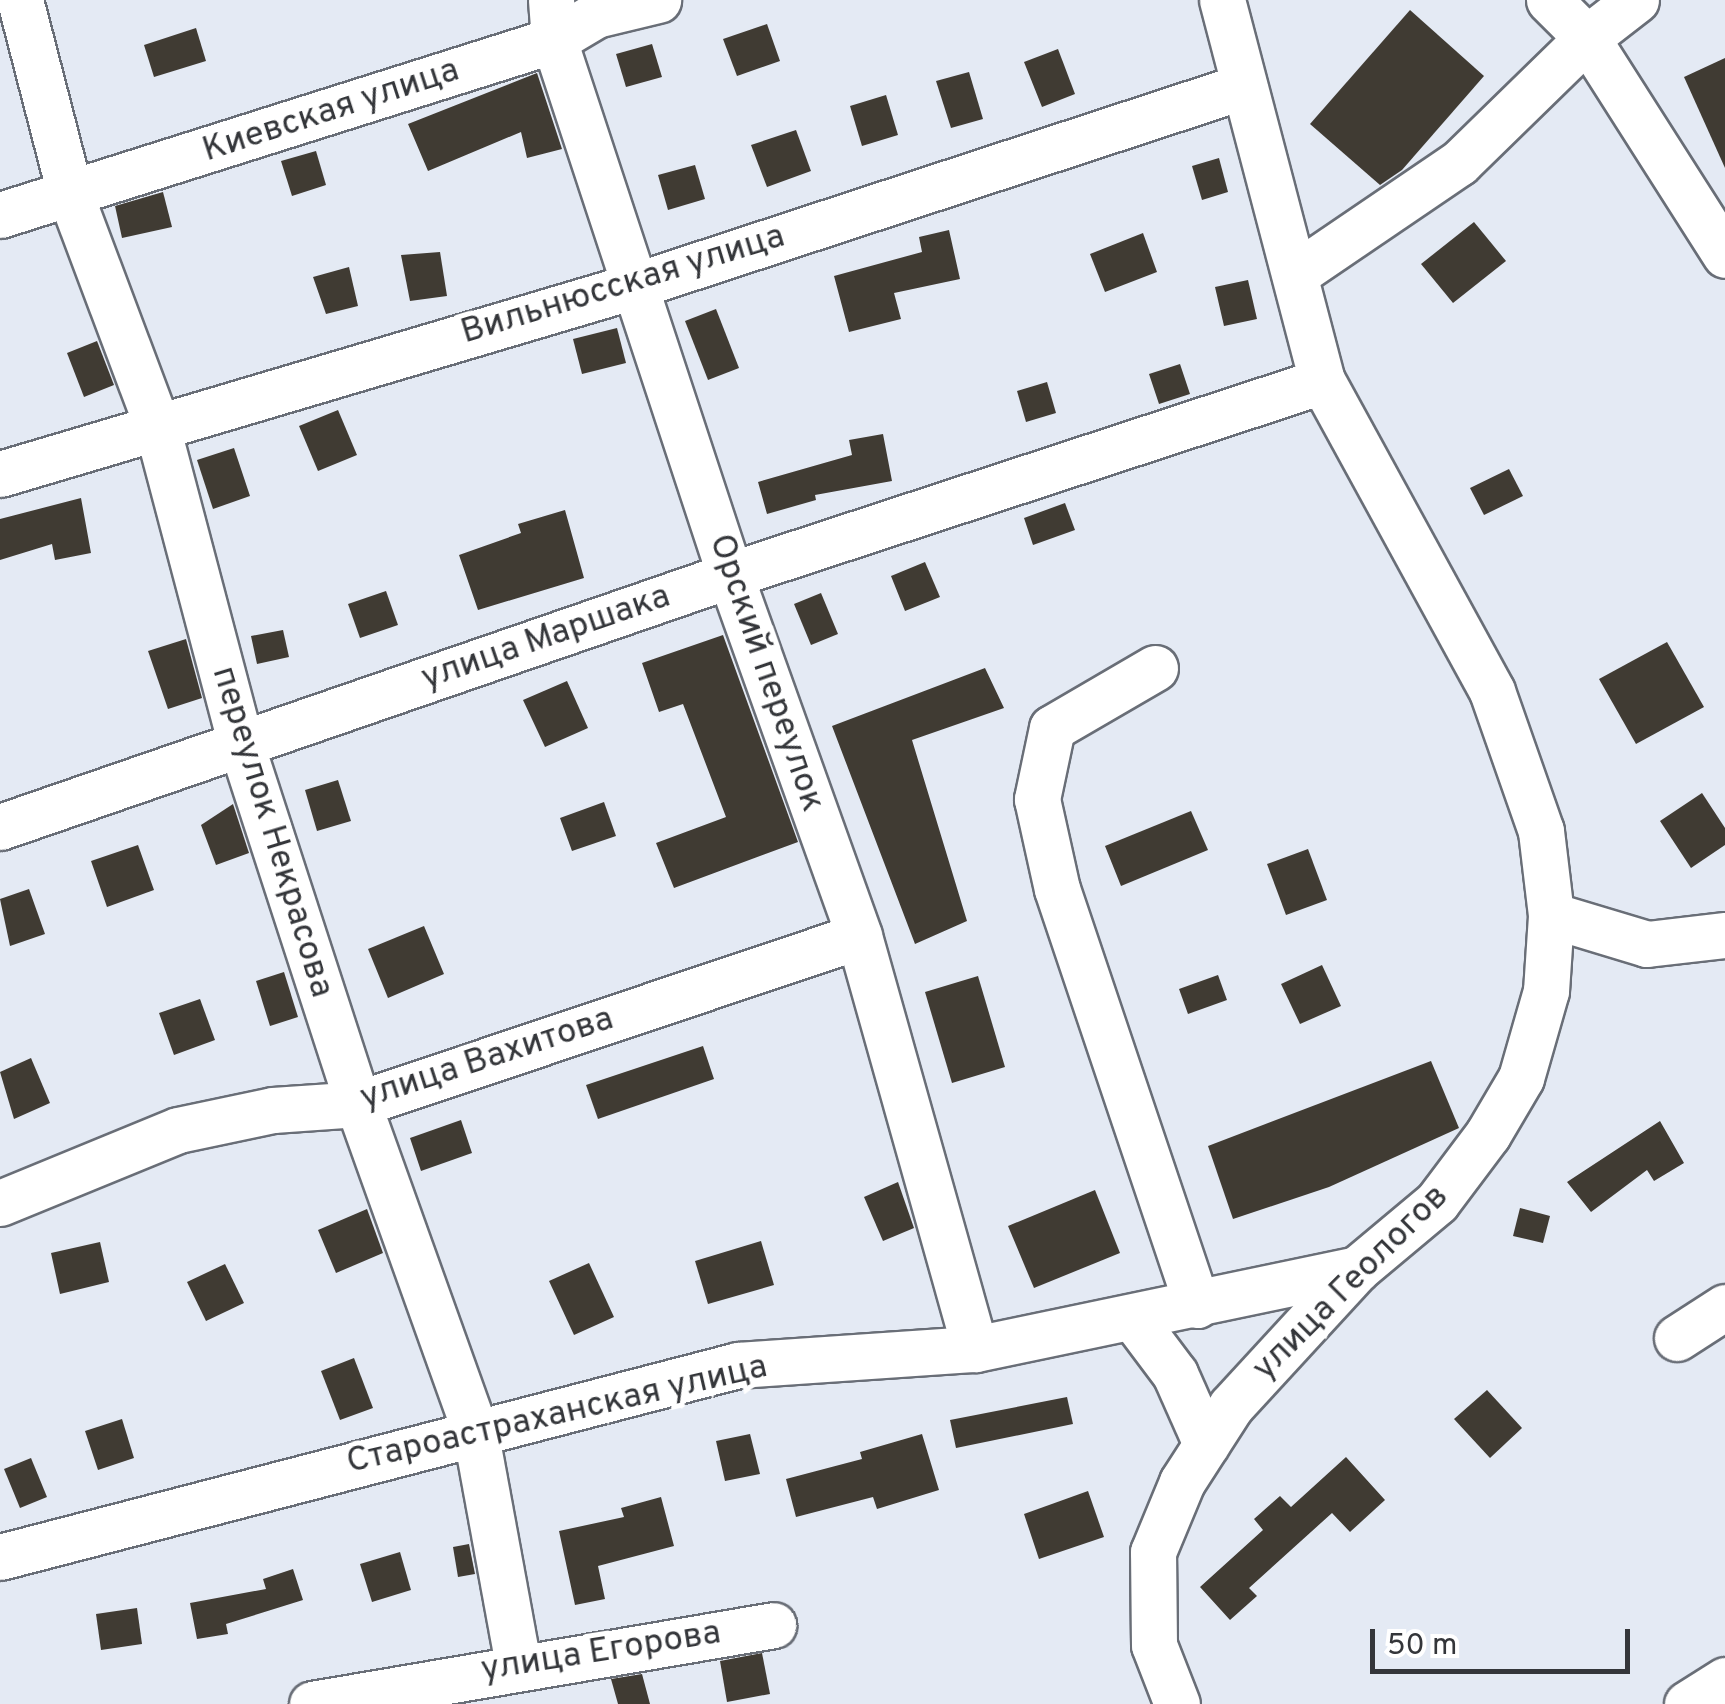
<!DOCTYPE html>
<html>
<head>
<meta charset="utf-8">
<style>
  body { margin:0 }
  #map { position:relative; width:1725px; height:1704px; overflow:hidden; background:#e4eaf4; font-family:Overpass,sans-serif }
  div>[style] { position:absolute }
  .building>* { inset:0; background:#403b33 }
  .roads { filter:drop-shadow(2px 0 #696e77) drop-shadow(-2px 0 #696e77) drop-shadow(0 2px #696e77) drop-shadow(0 -2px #696e77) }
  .minor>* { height:45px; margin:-22.5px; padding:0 22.5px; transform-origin:22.5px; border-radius:22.5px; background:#fff }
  span { translate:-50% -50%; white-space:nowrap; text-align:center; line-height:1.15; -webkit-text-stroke:10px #fff; paint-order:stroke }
  .street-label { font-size:35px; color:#34363a }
  .scale { position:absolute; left:1370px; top:1629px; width:260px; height:45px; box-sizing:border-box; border:5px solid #34363a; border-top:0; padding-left:12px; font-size:30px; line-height:35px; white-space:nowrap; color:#34363a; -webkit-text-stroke:8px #fff; paint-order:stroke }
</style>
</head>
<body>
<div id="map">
  <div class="building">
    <div style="clip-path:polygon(1410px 10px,1484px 76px,1402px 170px,1380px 185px,1310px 124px)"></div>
    <div style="clip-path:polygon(767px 24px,780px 61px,737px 76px,723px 39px)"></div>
    <div style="clip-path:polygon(196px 28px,206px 61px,154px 77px,144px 45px)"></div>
    <div style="clip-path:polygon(652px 44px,662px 77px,626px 87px,616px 54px)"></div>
    <div style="clip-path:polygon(1058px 49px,1075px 94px,1042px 107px,1024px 62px)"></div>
    <div style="clip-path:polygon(1725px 58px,1725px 168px,1684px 77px)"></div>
    <div style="clip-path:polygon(969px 72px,983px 119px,951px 128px,936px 81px)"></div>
    <div style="clip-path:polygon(537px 73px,562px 149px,527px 158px,521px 132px,428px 171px,408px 124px)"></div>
    <div style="clip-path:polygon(886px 95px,898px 135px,862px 146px,850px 106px)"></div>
    <div style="clip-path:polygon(796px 130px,811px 171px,767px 187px,751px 145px)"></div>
    <div style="clip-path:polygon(316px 151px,326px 185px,292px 196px,281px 161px)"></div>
    <div style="clip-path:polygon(1219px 158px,1228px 192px,1202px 200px,1192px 166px)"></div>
    <div style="clip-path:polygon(695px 165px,705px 199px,668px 210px,658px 175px)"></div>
    <div style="clip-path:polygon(163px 192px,172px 227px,122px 238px,115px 206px)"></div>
    <div style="clip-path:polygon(1474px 222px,1506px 261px,1453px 303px,1421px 264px)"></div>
    <div style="clip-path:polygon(949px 230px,960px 279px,894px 293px,901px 319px,849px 332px,834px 276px,922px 252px,919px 237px)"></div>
    <div style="clip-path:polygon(1143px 233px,1157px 272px,1105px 292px,1090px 254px)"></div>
    <div style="clip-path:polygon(440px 252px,447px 296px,410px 301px,401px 255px)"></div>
    <div style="clip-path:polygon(349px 267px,358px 306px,326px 314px,313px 277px)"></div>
    <div style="clip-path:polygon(1248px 280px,1257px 319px,1224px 326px,1215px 287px)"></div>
    <div style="clip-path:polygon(716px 309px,739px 368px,708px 380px,685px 321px)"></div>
    <div style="clip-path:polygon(617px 328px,626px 363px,582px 374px,573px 339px)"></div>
    <div style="clip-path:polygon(97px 341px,114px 385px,84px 397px,67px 353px)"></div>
    <div style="clip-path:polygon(1180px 364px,1190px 394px,1159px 404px,1149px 374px)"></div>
    <div style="clip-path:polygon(1047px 382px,1056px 413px,1026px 422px,1017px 391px)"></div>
    <div style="clip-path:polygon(338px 410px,357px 455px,318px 471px,299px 426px)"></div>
    <div style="clip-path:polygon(883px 434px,892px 481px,815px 495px,816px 500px,767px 514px,758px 482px,852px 455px,849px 440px)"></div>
    <div style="clip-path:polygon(234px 448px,250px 496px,213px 509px,197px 460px)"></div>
    <div style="clip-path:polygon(1509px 469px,1523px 496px,1484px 515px,1470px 488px)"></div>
    <div style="clip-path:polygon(81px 498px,91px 553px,55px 560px,52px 544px,0 560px,0 519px)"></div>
    <div style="clip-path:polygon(1065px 503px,1075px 530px,1033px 545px,1024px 518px)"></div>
    <div style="clip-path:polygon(565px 510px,584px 578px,478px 610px,459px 555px,521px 533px,518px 524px)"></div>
    <div style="clip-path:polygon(925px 562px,940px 597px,905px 611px,891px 576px)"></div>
    <div style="clip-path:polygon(386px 591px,398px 625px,360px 638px,348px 604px)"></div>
    <div style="clip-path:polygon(821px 593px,838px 634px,811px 645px,794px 604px)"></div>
    <div style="clip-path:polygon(283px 630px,289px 657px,257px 664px,251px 636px)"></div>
    <div style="clip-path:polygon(723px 635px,798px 842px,674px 888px,656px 843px,726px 817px,683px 704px,659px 712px,642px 663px)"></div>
    <div style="clip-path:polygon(186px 639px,202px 698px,168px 709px,148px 651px)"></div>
    <div style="clip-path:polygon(1667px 642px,1704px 707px,1636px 744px,1599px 679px)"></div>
    <div style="clip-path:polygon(985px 668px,1004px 708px,912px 740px,967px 921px,915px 944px,832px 726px)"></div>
    <div style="clip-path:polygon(567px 681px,588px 728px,545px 747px,523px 700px)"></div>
    <div style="clip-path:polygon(338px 780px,351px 821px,317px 831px,305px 790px)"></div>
    <div style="clip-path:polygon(1702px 793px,1725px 828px,1725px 845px,1691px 868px,1660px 821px)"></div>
    <div style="clip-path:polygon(604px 802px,616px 836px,572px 851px,560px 818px)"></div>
    <div style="clip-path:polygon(233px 804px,249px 853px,216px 865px,201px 825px)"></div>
    <div style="clip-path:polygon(1191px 811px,1208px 850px,1121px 886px,1105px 846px)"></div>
    <div style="clip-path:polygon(138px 845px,154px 890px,107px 907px,91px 861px)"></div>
    <div style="clip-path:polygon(1308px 849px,1327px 900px,1286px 915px,1267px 864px)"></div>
    <div style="clip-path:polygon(29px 889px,45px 934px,10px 946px,0 899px)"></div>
    <div style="clip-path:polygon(424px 926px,444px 974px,388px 998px,368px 949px)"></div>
    <div style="clip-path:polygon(1322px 965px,1341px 1006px,1300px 1024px,1281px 984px)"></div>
    <div style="clip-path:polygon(284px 972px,298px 1017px,270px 1026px,256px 981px)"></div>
    <div style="clip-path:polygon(1218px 975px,1227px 1000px,1188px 1014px,1179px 989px)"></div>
    <div style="clip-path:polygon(978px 976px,1005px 1067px,952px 1083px,925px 992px)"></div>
    <div style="clip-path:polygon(200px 999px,215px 1040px,174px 1055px,159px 1013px)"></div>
    <div style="clip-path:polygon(703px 1046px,714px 1079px,598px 1119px,586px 1085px)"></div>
    <div style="clip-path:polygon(31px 1058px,50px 1103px,14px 1119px,0 1072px)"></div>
    <div style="clip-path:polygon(1431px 1061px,1459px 1128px,1329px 1187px,1233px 1219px,1208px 1146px)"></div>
    <div style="clip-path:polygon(461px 1120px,472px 1153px,421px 1171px,410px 1138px)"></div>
    <div style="clip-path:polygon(1660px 1121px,1684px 1163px,1654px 1181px,1647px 1170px,1591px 1212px,1567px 1182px)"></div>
    <div style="clip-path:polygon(898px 1182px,914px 1228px,883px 1241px,864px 1197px)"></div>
    <div style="clip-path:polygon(1095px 1190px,1120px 1253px,1034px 1288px,1008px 1226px)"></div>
    <div style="clip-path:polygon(1520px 1208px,1550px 1216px,1543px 1243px,1513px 1236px)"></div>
    <div style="clip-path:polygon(367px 1209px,383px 1253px,336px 1273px,318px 1230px)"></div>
    <div style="clip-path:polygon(761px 1241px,774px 1285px,708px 1304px,695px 1261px)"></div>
    <div style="clip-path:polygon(100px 1242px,109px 1282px,60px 1294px,51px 1253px)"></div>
    <div style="clip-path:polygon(589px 1263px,614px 1317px,574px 1335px,549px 1281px)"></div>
    <div style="clip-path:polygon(225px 1264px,244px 1303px,206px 1321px,187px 1282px)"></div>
    <div style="clip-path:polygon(354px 1358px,373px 1408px,340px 1420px,321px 1371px)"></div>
    <div style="clip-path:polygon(1487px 1390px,1522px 1428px,1490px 1458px,1454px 1419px)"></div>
    <div style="clip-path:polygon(1067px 1397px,1073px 1424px,956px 1448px,950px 1420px)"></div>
    <div style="clip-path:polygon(122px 1419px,134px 1458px,98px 1470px,85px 1431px)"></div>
    <div style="clip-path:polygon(750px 1434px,760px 1474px,725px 1481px,716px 1441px)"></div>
    <div style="clip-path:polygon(922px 1434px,939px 1490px,877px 1509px,873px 1497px,796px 1517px,786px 1479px,862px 1459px,860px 1452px)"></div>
    <div style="clip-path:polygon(1346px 1457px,1385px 1500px,1350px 1532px,1332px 1513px,1249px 1588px,1257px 1596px,1230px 1620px,1200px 1587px,1263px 1530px,1254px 1519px,1280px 1496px,1291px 1507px)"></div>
    <div style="clip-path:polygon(31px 1458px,47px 1497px,20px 1508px,4px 1469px)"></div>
    <div style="clip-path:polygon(1088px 1491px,1104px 1537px,1039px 1559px,1024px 1514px)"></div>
    <div style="clip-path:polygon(661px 1497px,674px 1546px,598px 1566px,605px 1599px,575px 1605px,559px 1531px,624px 1517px,621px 1508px)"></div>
    <div style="clip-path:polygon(469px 1544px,475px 1574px,458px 1577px,453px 1547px)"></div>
    <div style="clip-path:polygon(400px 1552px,411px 1590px,372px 1602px,360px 1564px)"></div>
    <div style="clip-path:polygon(293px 1569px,303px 1600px,226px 1624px,228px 1634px,197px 1639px,190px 1603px,266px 1589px,263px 1579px)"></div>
    <div style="clip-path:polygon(137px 1608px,142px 1644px,101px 1650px,96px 1614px)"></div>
    <div style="clip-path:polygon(762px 1653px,770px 1694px,727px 1702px,720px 1661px)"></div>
    <div style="clip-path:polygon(642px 1674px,650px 1704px,618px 1704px,611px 1679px)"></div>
  </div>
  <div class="roads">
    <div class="minor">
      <div style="left:20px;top:0;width:200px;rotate:75.5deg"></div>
      <div style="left:70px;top:194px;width:245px;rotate:69.4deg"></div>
      <div style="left:156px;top:423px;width:332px;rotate:75.2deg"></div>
      <div style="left:241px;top:744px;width:379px;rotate:72deg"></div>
      <div style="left:358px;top:1104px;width:346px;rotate:70.3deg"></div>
      <div style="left:475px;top:1430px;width:238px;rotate:79.6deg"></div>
      <div style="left:551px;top:0;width:40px;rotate:85.7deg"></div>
      <div style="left:554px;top:40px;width:563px;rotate:71.79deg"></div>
      <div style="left:730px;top:575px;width:383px;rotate:70.3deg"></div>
      <div style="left:859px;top:936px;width:429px;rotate:74.3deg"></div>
      <div style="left:1549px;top:0;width:54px;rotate:45deg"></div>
      <div style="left:1587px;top:38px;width:62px;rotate:-37.8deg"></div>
      <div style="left:0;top:215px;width:581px;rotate:-17.53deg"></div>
      <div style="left:554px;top:40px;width:49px;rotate:-30.8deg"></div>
      <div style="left:596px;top:15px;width:64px;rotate:-13.6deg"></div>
      <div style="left:1297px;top:273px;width:196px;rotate:-34.2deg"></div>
      <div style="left:1459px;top:163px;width:179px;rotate:-44.3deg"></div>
      <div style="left:1587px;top:38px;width:257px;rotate:57.5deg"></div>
      <div style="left:0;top:474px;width:664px;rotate:-16.53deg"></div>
      <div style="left:637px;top:285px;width:639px;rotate:-18.15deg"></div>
      <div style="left:1155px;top:668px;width:119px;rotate:149.8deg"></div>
      <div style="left:1052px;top:728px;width:73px;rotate:101.9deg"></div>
      <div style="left:1037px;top:799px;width:92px;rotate:77.5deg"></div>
      <div style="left:1057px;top:889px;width:439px;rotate:71.4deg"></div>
      <div style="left:0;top:827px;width:772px;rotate:-19.04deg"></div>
      <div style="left:730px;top:575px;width:623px;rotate:-18.14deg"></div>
      <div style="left:1551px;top:915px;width:100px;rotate:16.8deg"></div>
      <div style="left:1647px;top:944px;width:79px;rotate:-6.6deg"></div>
      <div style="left:0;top:1203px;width:192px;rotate:-22.3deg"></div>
      <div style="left:178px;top:1130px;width:97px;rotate:-11.9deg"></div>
      <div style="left:273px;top:1110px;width:85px;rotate:-4deg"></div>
      <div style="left:358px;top:1104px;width:528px;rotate:-18.54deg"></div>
      <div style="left:1133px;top:1318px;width:70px;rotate:53.1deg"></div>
      <div style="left:1175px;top:1374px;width:77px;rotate:66.1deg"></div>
      <div style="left:1677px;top:1338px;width:57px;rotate:-32.9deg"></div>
      <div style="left:0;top:1557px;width:763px;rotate:-14.58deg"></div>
      <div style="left:738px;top:1365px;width:238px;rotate:-3.9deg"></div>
      <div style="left:975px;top:1349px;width:390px;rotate:-11.8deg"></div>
      <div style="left:312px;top:1704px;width:468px;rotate:-9.7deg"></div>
      <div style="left:1177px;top:1704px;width:63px;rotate:-111.3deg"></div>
      <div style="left:1154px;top:1645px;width:93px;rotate:-90.6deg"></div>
      <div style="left:1153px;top:1552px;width:76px;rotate:-67.5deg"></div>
      <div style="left:1182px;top:1482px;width:90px;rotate:-57.2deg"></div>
      <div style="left:1231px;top:1406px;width:186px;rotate:-47.4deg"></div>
      <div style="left:1357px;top:1269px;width:104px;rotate:-39.9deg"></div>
      <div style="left:1437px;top:1202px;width:85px;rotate:-53.1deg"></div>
      <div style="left:1488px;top:1134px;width:65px;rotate:-59.5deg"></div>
      <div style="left:1521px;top:1078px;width:91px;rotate:-74deg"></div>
      <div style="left:1546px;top:991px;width:76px;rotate:-86.2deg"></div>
      <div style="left:1551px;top:915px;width:85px;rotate:-96.8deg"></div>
      <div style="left:1541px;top:831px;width:148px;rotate:-109.3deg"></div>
      <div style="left:1492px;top:691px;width:354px;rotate:-118.7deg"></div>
      <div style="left:1322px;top:381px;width:394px;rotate:-104.7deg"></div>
      <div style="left:1687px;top:1704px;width:45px;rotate:-32.3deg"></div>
    </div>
  </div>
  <div class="street-label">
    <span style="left:331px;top:111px;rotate:-18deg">Киевская улица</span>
    <span style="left:623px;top:285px;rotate:-17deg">Вильнюсская улица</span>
    <span style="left:546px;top:638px;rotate:-19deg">улица Маршака</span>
    <span style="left:766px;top:673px;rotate:71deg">Орский переулок</span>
    <span style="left:272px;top:832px;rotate:73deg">переулок Некрасова</span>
    <span style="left:487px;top:1059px;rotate:-18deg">улица Вахитова</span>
    <span style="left:1351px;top:1283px;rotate:-45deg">улица Геологов</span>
    <span style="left:557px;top:1415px;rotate:-13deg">Староастраханская улица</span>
    <span style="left:601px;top:1652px;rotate:-9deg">улица Егорова</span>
  </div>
  <div class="scale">50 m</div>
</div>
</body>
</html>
